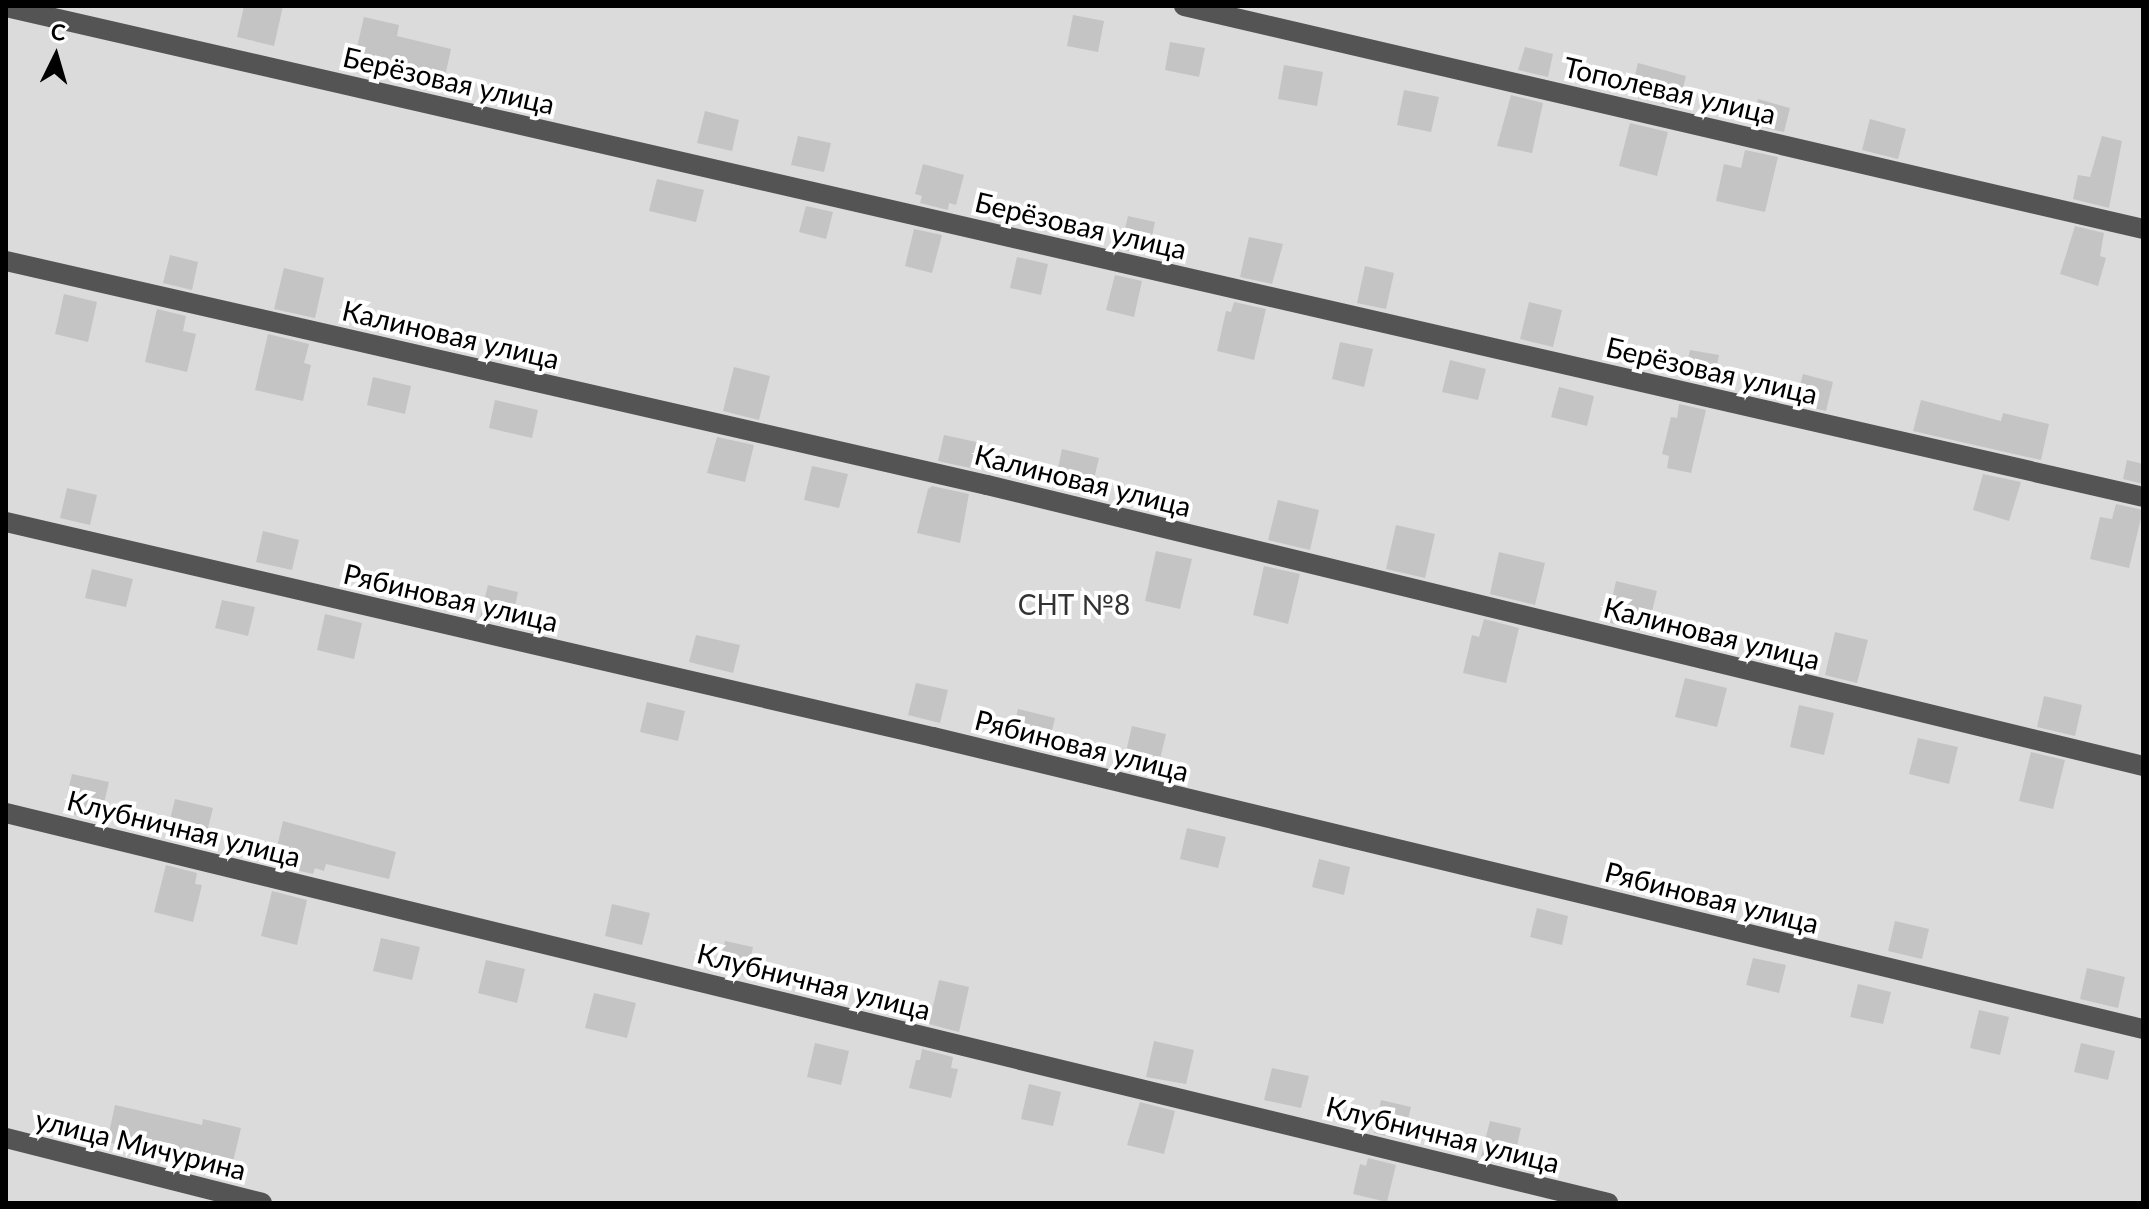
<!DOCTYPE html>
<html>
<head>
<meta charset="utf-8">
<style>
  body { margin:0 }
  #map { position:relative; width:2149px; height:1209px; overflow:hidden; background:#fff; font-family:Lato,sans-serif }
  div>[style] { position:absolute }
  .green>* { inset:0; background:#dbdbdb }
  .building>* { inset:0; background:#c4c4c4 }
  .minor>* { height:20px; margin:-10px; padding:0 10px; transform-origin:10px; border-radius:10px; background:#545454 }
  span { translate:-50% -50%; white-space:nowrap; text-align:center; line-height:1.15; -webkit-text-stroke:8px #fff; paint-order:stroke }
  .street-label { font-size:28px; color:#000 }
  .park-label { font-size:28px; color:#323232 }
  .frame { position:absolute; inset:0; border:8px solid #000; pointer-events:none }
  .north { position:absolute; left:16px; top:16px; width:80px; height:80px; -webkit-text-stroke:6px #fff; paint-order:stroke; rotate:5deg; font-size:22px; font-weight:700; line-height:32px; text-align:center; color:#000 }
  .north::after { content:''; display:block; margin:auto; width:28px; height:36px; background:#000; clip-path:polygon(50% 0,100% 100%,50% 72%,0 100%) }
</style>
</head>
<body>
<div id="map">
  <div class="green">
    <div style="clip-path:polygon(6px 6px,2143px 6px,2143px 1203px,6px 1203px)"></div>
  </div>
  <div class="building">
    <div style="clip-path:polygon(244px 6px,283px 6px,274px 46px,237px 37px)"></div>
    <div style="clip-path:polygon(1073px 15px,1104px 21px,1098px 52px,1067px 46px)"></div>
    <div style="clip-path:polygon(364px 17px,399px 25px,397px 36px,451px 49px,444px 81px,354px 60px)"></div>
    <div style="clip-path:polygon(1170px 42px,1205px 48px,1199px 77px,1165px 70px)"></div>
    <div style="clip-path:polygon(1525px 47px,1553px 54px,1548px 77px,1518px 70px)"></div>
    <div style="clip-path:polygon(1638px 63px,1686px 76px,1678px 108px,1630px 96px)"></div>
    <div style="clip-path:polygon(1284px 65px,1323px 72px,1317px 106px,1278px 99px)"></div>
    <div style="clip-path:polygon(1404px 90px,1439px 97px,1431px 132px,1397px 125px)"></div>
    <div style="clip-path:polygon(1511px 95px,1543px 103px,1532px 153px,1497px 146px)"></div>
    <div style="clip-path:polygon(1758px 99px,1790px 108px,1784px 132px,1752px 125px)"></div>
    <div style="clip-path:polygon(705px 111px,739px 120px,732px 151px,697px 143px)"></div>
    <div style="clip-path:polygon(1870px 119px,1906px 129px,1898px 159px,1862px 150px)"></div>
    <div style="clip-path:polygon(1630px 123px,1668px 132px,1657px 176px,1619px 166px)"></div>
    <div style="clip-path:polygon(798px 136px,831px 143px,824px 172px,791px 165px)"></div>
    <div style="clip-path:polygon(2102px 136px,2122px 141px,2109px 208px,2073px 199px,2078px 175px,2090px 177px)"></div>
    <div style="clip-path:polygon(1745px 150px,1778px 157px,1765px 212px,1716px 201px,1724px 164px,1741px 168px)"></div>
    <div style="clip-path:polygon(923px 164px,964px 175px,956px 205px,949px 203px,948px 210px,920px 203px,922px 196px,915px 194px)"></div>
    <div style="clip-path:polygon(657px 179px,704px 190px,696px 222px,649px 211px)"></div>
    <div style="clip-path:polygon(806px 206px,833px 212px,826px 239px,799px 232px)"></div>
    <div style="clip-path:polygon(1128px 216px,1155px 222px,1148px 255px,1120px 249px)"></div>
    <div style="clip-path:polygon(2075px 226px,2104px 233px,2100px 256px,2106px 258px,2098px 286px,2060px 274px)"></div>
    <div style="clip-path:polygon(914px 229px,942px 235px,932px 273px,905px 266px)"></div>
    <div style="clip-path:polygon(1249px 237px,1283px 244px,1272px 284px,1240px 277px)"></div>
    <div style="clip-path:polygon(170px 255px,198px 262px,192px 290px,163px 283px)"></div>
    <div style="clip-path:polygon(1017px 257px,1048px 264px,1041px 295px,1010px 288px)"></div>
    <div style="clip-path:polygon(1365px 266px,1394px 273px,1386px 309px,1357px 303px)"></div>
    <div style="clip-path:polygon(284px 268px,324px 278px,315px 318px,274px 309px)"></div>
    <div style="clip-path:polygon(1115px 275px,1142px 281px,1134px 317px,1106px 310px)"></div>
    <div style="clip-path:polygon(64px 294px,97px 302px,88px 342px,55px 334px)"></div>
    <div style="clip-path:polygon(1234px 302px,1266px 309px,1254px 360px,1217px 351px,1226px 311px,1231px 312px)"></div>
    <div style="clip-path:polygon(1529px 302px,1562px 310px,1553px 347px,1520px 339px)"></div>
    <div style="clip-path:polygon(157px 309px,186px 316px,183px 331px,196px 334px,187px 372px,145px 362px)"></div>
    <div style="clip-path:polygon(268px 334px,309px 344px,304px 363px,311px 365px,303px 401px,255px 390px)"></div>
    <div style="clip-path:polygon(1340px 342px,1373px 349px,1364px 387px,1332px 379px)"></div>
    <div style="clip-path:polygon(1690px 350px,1719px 355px,1713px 385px,1684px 378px)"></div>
    <div style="clip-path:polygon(1450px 360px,1486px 369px,1478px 400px,1442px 392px)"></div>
    <div style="clip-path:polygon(734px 367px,770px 376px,759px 420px,723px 411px)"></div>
    <div style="clip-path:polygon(1803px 374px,1833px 382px,1826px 411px,1795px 404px)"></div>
    <div style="clip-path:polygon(373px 377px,411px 386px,405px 414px,367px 405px)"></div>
    <div style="clip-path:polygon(1559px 387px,1594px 396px,1587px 426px,1551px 417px)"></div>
    <div style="clip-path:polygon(495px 400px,538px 410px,532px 438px,489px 428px)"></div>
    <div style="clip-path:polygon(1921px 400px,2001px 421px,2003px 413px,2049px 424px,2041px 460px,1913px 431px)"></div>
    <div style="clip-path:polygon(1679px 404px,1706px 410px,1691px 473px,1667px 468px,1669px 456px,1662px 454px,1671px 417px,1677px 418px)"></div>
    <div style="clip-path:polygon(944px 435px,981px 443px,975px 469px,938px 461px)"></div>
    <div style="clip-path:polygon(717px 437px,754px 445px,745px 482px,707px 473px)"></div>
    <div style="clip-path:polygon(1062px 449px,1099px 458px,1090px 495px,1054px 487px)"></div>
    <div style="clip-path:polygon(2127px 460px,2143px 464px,2143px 484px,2123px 479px)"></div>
    <div style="clip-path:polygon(812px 466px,848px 474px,839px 508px,804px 500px)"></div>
    <div style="clip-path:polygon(1983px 474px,2021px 482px,2009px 521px,1973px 510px)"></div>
    <div style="clip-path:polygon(932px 486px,969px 494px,960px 543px,917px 533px,928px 489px)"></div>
    <div style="clip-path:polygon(67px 488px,97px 495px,90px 525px,60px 518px)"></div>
    <div style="clip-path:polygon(1278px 500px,1319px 510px,1310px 550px,1268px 540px)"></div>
    <div style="clip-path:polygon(2116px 504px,2143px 510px,2129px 568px,2090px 559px,2100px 517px,2112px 519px)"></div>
    <div style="clip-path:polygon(1396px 525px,1435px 534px,1425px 578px,1386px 569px)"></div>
    <div style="clip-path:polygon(263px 531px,299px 540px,292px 570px,256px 562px)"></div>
    <div style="clip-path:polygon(1156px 551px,1192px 559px,1180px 609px,1145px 601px)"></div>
    <div style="clip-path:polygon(1499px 552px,1545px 563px,1535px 605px,1490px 594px)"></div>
    <div style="clip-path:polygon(1264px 566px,1300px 574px,1288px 624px,1253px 615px)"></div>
    <div style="clip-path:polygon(92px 569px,133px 579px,126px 607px,85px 598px)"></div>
    <div style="clip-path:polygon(1616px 581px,1657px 591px,1647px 632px,1607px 622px)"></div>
    <div style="clip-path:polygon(488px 585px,518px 592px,511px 624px,480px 617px)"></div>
    <div style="clip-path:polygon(222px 600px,255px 607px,248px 636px,215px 628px)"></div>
    <div style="clip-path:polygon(325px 614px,362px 623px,354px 659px,317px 650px)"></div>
    <div style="clip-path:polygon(1484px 619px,1519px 628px,1506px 683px,1463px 673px,1472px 635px,1479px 637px)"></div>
    <div style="clip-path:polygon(1835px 632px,1868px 640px,1857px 683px,1825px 675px)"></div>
    <div style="clip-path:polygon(696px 635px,740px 645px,733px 673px,689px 662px)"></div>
    <div style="clip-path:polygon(1685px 678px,1727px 688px,1717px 727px,1675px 717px)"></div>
    <div style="clip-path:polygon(916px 683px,948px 690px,940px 723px,908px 715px)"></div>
    <div style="clip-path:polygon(2044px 696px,2082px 705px,2075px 736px,2037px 727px)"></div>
    <div style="clip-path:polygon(647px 702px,685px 711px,678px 741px,640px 732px)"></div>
    <div style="clip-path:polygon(1799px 705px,1834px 713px,1824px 755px,1790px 747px)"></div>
    <div style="clip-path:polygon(1018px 709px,1055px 718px,1048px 747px,1011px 738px)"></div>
    <div style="clip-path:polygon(1132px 726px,1166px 734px,1158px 768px,1124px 760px)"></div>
    <div style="clip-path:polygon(1918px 738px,1958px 747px,1949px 784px,1909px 774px)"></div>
    <div style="clip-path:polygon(2031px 752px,2065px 760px,2053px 809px,2019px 801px)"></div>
    <div style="clip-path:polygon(72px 774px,109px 782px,100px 820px,63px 812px)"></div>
    <div style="clip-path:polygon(175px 799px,213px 808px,203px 848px,172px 840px,173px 833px,167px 832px)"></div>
    <div style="clip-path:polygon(283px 821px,396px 852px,389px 879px,326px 864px,324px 871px,315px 868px,313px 874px,278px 866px,280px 857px,275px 856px)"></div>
    <div style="clip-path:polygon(1187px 828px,1226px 837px,1218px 868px,1180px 859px)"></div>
    <div style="clip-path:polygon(1319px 859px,1350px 867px,1344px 895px,1312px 887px)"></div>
    <div style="clip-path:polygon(166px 865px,197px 873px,195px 884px,202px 885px,193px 922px,154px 912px)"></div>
    <div style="clip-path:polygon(272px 891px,307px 900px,297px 945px,261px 936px)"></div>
    <div style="clip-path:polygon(612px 904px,650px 913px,642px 945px,605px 936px)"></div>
    <div style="clip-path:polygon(1537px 908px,1568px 916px,1562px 945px,1530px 937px)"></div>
    <div style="clip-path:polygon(1895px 921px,1929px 929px,1922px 959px,1888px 951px)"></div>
    <div style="clip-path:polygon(381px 938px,420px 947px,412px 980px,373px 971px)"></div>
    <div style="clip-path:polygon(725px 941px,753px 947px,747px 976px,718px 969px)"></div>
    <div style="clip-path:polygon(1753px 958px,1786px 965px,1779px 993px,1746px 985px)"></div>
    <div style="clip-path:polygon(486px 960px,525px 969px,517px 1003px,478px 993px)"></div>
    <div style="clip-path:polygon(2087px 968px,2125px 977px,2118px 1008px,2080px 999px)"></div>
    <div style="clip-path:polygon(939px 980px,969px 987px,959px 1032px,929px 1024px)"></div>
    <div style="clip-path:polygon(1858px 984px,1891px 992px,1883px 1024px,1850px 1017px)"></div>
    <div style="clip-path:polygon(594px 993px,636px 1003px,627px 1038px,585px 1028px)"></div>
    <div style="clip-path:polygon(1979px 1010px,2009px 1017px,2000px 1055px,1970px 1048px)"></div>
    <div style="clip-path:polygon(1154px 1041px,1194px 1050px,1186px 1084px,1146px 1077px)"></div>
    <div style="clip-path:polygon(815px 1043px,849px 1051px,841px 1085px,807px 1077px)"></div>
    <div style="clip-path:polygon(2081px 1043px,2115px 1051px,2108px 1080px,2074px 1072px)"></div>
    <div style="clip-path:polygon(922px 1049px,953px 1057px,951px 1068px,958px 1069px,951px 1098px,909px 1088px,916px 1060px,920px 1060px)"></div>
    <div style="clip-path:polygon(1272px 1068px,1309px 1076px,1301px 1108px,1264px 1100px)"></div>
    <div style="clip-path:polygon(1029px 1084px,1061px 1092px,1053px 1126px,1021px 1119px)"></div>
    <div style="clip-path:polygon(1381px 1100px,1411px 1107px,1403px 1140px,1374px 1133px)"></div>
    <div style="clip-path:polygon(1140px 1102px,1175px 1111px,1164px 1154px,1127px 1145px)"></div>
    <div style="clip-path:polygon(115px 1105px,202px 1125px,203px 1119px,241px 1128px,232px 1166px,141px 1144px,140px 1150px,107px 1142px)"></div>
    <div style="clip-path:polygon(1490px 1121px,1521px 1128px,1513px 1164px,1481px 1156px)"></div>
    <div style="clip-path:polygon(1368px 1158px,1396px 1165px,1387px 1202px,1353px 1194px,1360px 1164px,1366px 1166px)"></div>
  </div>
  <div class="minor">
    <div style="left:1184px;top:6px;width:985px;rotate:13.09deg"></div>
    <div style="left:6px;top:7px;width:2192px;rotate:12.91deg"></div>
    <div style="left:6px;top:261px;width:1006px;rotate:12.86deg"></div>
    <div style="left:987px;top:485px;width:1190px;rotate:13.66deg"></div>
    <div style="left:6px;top:522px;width:952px;rotate:13.06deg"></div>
    <div style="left:933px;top:737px;width:1245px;rotate:13.57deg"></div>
    <div style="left:6px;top:813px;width:1649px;rotate:13.68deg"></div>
    <div style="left:6px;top:1138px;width:264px;rotate:14.2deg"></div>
  </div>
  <div class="street-label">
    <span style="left:449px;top:80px;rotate:13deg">Берёзовая улица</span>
    <span style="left:1670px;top:90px;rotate:13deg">Тополевая улица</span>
    <span style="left:1081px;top:225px;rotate:13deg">Берёзовая улица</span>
    <span style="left:451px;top:334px;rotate:13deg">Калиновая улица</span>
    <span style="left:1712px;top:370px;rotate:13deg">Берёзовая улица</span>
    <span style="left:1083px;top:480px;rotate:14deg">Калиновая улица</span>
    <span style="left:451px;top:597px;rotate:13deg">Рябиновая улица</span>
    <span style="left:1712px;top:633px;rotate:14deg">Калиновая улица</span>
    <span style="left:1082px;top:745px;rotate:14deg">Рябиновая улица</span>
    <span style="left:184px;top:828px;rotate:14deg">Клубничная улица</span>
    <span style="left:1712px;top:897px;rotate:14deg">Рябиновая улица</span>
    <span style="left:814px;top:981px;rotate:14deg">Клубничная улица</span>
    <span style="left:1443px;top:1134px;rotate:14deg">Клубничная улица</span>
    <span style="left:141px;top:1144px;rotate:14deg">улица Мичурина</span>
  </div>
  <div class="park-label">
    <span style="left:1074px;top:604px">СНТ №8</span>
  </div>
  <div class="frame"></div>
  <div class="north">С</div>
</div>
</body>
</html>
